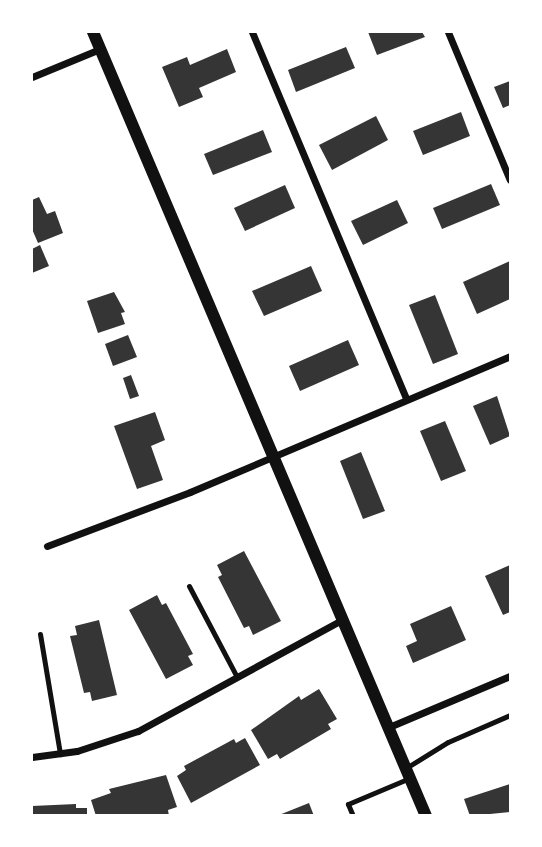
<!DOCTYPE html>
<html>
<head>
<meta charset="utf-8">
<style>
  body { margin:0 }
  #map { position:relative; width:542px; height:847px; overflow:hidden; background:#fff; font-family:Arial,sans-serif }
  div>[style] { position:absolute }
  .building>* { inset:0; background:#353535 }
  .service>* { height:5px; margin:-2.5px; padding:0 2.5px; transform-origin:2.5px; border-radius:2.5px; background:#111 }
  .minor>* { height:7px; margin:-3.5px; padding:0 3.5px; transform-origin:3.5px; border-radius:3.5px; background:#111 }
  .tertiary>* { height:12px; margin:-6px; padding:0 6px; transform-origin:6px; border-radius:6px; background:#111 }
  span { translate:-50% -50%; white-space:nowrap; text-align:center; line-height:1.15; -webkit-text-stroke:6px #fff; paint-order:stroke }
  .frame { position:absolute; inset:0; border:33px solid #fff; pointer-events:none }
</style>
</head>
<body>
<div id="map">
  <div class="building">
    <div style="clip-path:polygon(368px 32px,422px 32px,425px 37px,377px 55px)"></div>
    <div style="clip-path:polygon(346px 47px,355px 68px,296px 92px,288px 70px)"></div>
    <div style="clip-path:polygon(227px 49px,236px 72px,199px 88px,203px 97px,179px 107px,162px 67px,187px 57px,190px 65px)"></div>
    <div style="clip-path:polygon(510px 81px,510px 105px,503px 108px,494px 87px)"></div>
    <div style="clip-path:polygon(461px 112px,470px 136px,423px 155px,413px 131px)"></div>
    <div style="clip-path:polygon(376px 116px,388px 140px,332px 170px,319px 145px)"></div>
    <div style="clip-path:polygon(263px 130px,272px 152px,213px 175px,204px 154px)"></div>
    <div style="clip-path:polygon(491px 184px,500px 205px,442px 229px,433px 208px)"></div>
    <div style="clip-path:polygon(285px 185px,295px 208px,245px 231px,234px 208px)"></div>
    <div style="clip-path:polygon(39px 197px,47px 214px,55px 211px,63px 233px,38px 243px,32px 229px,32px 200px)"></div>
    <div style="clip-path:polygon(397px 200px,408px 223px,363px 245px,351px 221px)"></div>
    <div style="clip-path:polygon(40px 245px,49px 266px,32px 273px,32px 249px)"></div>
    <div style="clip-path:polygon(510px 261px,510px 299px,477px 314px,463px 282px)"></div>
    <div style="clip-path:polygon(311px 266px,322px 291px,264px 316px,252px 291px)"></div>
    <div style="clip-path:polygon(114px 292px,125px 312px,121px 313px,125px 324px,98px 333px,87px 301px)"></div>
    <div style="clip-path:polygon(435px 295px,458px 354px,433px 364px,409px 305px)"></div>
    <div style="clip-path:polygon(128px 335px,137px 357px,113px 366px,105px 344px)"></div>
    <div style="clip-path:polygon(348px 340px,359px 365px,300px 391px,289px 366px)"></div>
    <div style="clip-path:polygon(131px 375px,139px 396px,130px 399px,123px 378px)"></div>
    <div style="clip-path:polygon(497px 396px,510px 436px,490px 445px,473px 406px)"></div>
    <div style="clip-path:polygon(155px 412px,165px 440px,151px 446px,163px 480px,137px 489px,114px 426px)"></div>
    <div style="clip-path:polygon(445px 421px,466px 471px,441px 481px,420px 431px)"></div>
    <div style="clip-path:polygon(361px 452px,385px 511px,363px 519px,340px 461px)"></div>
    <div style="clip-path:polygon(244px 551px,281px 621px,253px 635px,249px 626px,244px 628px,218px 577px,222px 575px,217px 565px)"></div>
    <div style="clip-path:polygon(510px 565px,510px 612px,503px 615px,485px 576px)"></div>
    <div style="clip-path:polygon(157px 595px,162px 605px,166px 603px,193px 654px,188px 656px,193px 665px,166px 679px,129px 610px)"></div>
    <div style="clip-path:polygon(451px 606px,466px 640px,413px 663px,406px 646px,417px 641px,410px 624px)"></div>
    <div style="clip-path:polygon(99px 620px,117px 695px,92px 701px,90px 692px,84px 693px,70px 636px,77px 635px,75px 626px)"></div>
    <div style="clip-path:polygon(319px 689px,337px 719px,328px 724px,331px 729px,280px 759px,277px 754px,268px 759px,251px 730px,299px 696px,301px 700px)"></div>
    <div style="clip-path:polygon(245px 738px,260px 765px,191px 803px,177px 776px,186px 770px,184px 766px,234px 739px,236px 743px)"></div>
    <div style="clip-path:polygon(166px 775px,177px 807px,168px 810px,169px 816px,96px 816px,91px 800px,111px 793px,109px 789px)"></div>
    <div style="clip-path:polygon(510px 784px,510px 812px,470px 816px,464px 799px)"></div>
    <div style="clip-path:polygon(309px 803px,314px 816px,279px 816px,279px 815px)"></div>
    <div style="clip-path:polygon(76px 804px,76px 808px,87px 808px,87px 816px,32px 816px,32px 806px)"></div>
  </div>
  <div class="service">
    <div style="left:189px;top:586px;width:103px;rotate:62.2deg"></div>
    <div style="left:40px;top:634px;width:122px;rotate:80.5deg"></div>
    <div style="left:406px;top:768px;width:49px;rotate:-31.8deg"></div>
    <div style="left:448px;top:742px;width:68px;rotate:-23.5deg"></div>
    <div style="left:353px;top:816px;width:13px;rotate:-113deg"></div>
    <div style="left:348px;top:804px;width:67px;rotate:-22.8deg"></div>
  </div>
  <div class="minor">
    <div style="left:252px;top:32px;width:397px;rotate:67.2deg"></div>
    <div style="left:448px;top:32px;width:160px;rotate:67.3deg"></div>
    <div style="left:32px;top:77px;width:74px;rotate:-22.4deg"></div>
    <div style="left:47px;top:546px;width:153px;rotate:-20.7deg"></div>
    <div style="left:190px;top:492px;width:348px;rotate:-23deg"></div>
    <div style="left:389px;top:727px;width:131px;rotate:-22.9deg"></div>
    <div style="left:32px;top:757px;width:45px;rotate:-7.6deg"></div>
    <div style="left:77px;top:751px;width:64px;rotate:-18.2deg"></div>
    <div style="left:138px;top:731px;width:234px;rotate:-28.6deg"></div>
  </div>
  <div class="tertiary">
    <div style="left:93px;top:32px;width:852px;rotate:66.99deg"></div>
  </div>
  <div class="frame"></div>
</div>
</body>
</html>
